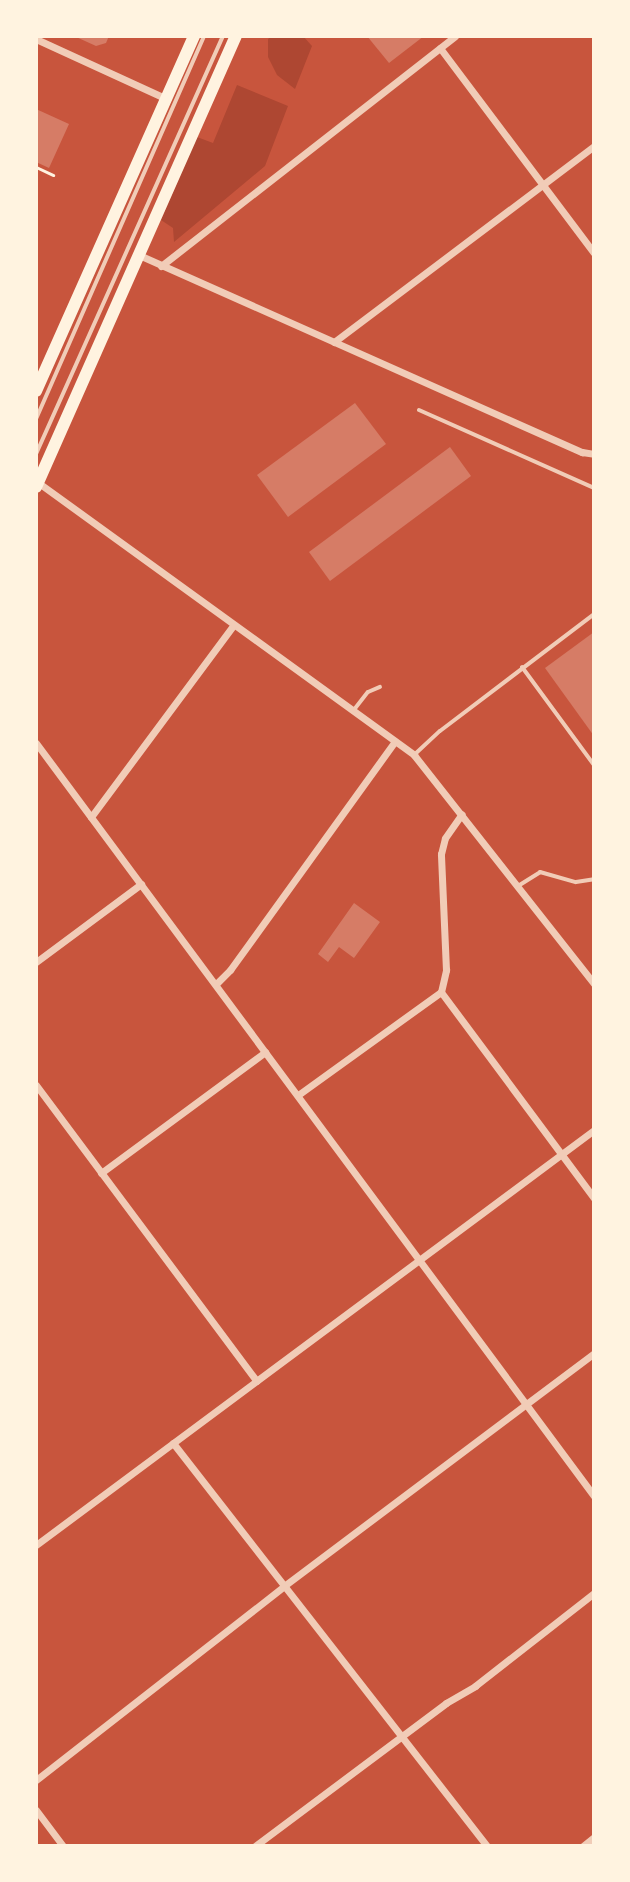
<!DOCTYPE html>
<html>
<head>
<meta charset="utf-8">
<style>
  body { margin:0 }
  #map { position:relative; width:630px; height:1882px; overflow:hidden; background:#c8553d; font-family:"Noto Sans",sans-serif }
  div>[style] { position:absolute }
  .green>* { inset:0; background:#ae4732 }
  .building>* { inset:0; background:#d67c66 }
  .path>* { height:3px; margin:-1.5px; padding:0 1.5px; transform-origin:1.5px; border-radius:1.5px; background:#fff3e0 }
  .service>* { height:4px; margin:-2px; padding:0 2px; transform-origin:2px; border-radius:2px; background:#f1ccb7 }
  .minor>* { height:7px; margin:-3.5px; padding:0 3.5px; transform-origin:3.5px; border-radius:3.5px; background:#f1ccb7 }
  .primary>* { height:12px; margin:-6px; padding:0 6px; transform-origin:6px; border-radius:6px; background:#fff3e0 }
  span { translate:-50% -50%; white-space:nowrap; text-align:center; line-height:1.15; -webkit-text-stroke:8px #fff3e0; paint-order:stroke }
  .frame { position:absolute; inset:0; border:38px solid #fff3e0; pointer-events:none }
</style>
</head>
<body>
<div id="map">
  <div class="green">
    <div style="clip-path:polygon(272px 36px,303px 36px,312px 46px,295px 89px,277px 75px,268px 57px,268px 39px)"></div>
    <div style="clip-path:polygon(237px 85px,288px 106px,265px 166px,174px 242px,173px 228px,161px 220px,197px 137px,213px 143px)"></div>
  </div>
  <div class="building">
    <div style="clip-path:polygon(74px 36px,109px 36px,106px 43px,96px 46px)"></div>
    <div style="clip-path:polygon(367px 36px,424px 36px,389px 63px)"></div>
    <div style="clip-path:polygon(36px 109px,69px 124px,49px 168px,36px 162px)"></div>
    <div style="clip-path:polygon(355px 403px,386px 444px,288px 517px,257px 475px)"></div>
    <div style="clip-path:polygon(450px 447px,471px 476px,330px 581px,309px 552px)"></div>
    <div style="clip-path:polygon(594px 632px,594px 736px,545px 668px)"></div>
    <div style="clip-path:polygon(354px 903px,380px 922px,354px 958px,339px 947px,328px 962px,318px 954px)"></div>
  </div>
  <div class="path">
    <div style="left:36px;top:167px;width:19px;rotate:25deg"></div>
  </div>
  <div class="service">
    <div style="left:419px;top:410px;width:192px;rotate:24deg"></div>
    <div style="left:36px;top:419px;width:418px;rotate:-66.3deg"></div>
    <div style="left:36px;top:454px;width:458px;rotate:-65.9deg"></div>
    <div style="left:522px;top:667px;width:122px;rotate:53.7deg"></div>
    <div style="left:353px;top:711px;width:24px;rotate:-52deg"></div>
    <div style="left:368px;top:692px;width:13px;rotate:-23deg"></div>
    <div style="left:414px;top:755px;width:35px;rotate:-43deg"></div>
    <div style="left:440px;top:731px;width:193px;rotate:-37.2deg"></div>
    <div style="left:518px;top:886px;width:26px;rotate:-32deg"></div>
    <div style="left:540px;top:872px;width:37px;rotate:16deg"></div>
    <div style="left:576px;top:882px;width:18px;rotate:-9deg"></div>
  </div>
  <div class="minor">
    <div style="left:36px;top:39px;width:144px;rotate:24.6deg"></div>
    <div style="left:440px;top:48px;width:256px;rotate:53.1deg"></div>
    <div style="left:139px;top:255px;width:485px;rotate:24deg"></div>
    <div style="left:582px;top:452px;width:12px;rotate:9deg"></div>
    <div style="left:161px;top:266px;width:373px;rotate:-38deg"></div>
    <div style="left:334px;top:342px;width:326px;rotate:-37deg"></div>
    <div style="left:36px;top:481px;width:467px;rotate:35.9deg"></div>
    <div style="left:414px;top:755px;width:291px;rotate:51.8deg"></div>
    <div style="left:36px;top:743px;width:937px;rotate:53.46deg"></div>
    <div style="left:91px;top:817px;width:238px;rotate:-53.4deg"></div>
    <div style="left:36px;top:962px;width:131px;rotate:-36.6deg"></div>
    <div style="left:216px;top:984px;width:20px;rotate:-45deg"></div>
    <div style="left:230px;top:970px;width:282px;rotate:-54.2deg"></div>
    <div style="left:441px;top:992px;width:257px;rotate:53.4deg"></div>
    <div style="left:36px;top:1085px;width:369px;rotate:53.3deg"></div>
    <div style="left:298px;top:1095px;width:176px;rotate:-35.8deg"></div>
    <div style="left:441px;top:992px;width:23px;rotate:-77deg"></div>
    <div style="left:446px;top:970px;width:116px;rotate:-92.5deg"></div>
    <div style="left:441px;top:854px;width:16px;rotate:-76deg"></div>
    <div style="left:445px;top:838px;width:29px;rotate:-55deg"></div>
    <div style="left:101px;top:1173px;width:204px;rotate:-36.4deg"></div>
    <div style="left:173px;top:1443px;width:511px;rotate:52.08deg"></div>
    <div style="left:36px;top:1545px;width:695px;rotate:-36.64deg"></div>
    <div style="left:36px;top:1780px;width:315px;rotate:-38deg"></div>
    <div style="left:284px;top:1586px;width:388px;rotate:-36.9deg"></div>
    <div style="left:36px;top:1810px;width:45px;rotate:53.1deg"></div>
    <div style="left:255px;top:1846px;width:239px;rotate:-36.8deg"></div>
    <div style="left:446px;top:1703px;width:34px;rotate:-30deg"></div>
    <div style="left:475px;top:1686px;width:151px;rotate:-38deg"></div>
    <div style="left:583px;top:1846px;width:14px;rotate:-39deg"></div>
  </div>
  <div class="primary">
    <div style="left:36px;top:391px;width:389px;rotate:-66deg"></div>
    <div style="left:36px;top:487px;width:493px;rotate:-66.1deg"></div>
  </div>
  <div class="frame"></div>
</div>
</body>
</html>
